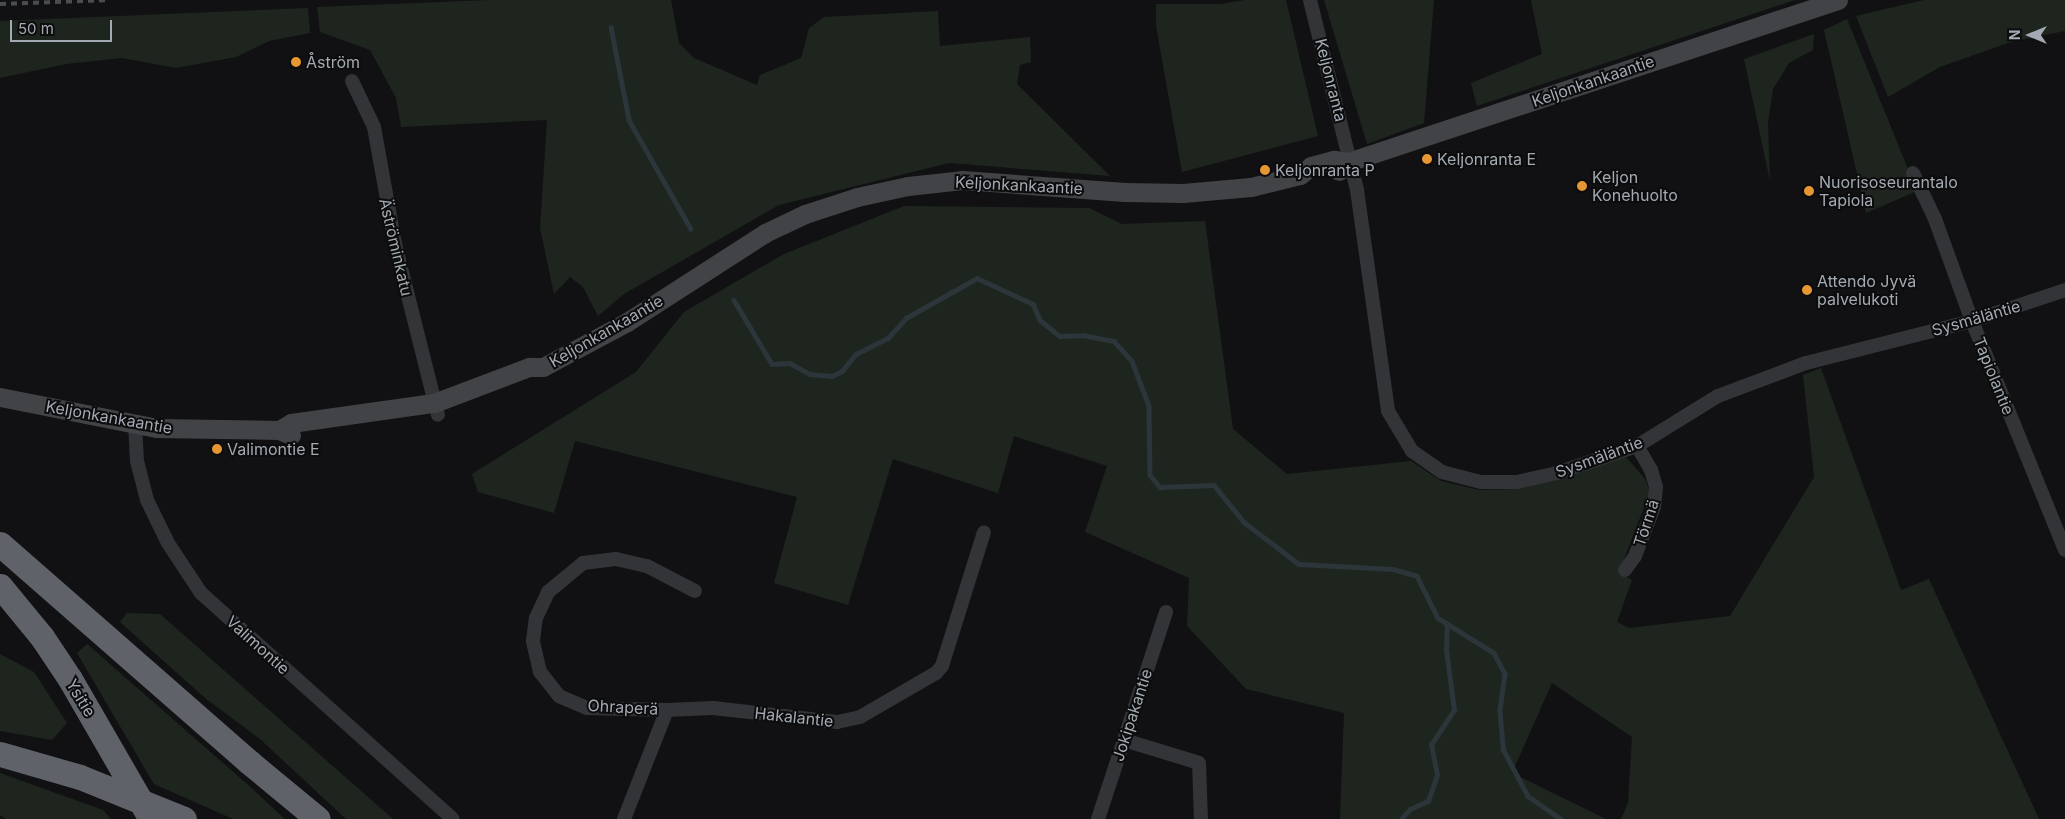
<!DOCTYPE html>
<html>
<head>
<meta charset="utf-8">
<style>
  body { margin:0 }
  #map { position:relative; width:2065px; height:819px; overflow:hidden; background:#111113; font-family:Inter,sans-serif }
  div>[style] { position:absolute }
  .green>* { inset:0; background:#1e251e }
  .stream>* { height:4.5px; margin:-2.25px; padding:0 2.25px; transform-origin:2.25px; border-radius:2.25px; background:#2b353a }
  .minor>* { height:14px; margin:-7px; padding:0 7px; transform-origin:7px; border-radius:7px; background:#323437 }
  .secondary>* { height:19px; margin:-9.5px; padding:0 9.5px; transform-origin:9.5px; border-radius:9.5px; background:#414347 }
  .motorway>* { height:25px; margin:-12.5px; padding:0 12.5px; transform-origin:12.5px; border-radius:12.5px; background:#5f6268 }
  .rail>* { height:4px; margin-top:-2px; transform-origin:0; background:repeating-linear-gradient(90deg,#494c50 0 6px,transparent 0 11px) }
  .motorway-bridge>* { height:25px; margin:-12.5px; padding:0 12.5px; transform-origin:12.5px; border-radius:12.5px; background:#5f6268 }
  .dots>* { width:14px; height:14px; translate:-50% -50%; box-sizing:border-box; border:2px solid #0c0c0d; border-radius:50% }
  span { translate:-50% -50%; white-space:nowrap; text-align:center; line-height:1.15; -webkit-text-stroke:4px #0c0c0d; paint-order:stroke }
  .poi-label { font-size:16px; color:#a3aab3 }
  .left { translate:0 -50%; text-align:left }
  .street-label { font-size:16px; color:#a3aab3 }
  .north { position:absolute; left:2005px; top:10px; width:50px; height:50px; -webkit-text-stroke:4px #0c0c0d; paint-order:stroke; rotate:270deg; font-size:14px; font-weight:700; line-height:20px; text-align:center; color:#a3aab3 }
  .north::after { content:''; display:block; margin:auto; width:18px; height:22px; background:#a3aab3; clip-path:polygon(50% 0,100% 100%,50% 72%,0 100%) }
  .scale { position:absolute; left:10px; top:20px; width:102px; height:22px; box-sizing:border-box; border:2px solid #a3aab3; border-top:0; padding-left:6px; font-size:15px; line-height:18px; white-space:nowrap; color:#a3aab3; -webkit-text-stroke:4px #0c0c0d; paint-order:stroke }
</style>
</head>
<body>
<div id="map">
  <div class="green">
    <div style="clip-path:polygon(489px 0,671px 0,679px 43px,694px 58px,757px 85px,760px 75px,801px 58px,809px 28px,824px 17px,938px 11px,940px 46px,1030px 37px,1031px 62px,1020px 65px,1017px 84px,1110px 176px,949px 163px,779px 205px,624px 294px,598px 316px,583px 287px,570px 277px,554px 294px,540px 228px,547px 120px,401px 127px,396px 98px,370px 50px,320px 32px,317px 7px)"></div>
    <div style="clip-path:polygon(1245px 0,1286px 0,1318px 136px,1182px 172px,1156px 26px,1156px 4px,1220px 4px)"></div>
    <div style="clip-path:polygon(1324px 0,1434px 0,1424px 123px,1367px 144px)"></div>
    <div style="clip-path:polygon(1531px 0,1795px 0,1477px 106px,1471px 83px,1542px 54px)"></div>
    <div style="clip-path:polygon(1924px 0,2065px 0,2065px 31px,2011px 42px,1940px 67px,1888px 97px,1856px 16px)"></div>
    <div style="clip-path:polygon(308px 8px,310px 33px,269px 41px,236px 57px,176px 68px,122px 58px,66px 64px,0 78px,0 21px)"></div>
    <div style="clip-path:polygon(1847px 19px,1917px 191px,1866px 213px,1824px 30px)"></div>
    <div style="clip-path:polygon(1814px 34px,1813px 50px,1789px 63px,1773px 89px,1768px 123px,1770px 181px,1744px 59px)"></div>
    <div style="clip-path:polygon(904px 206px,1089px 208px,1122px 224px,1205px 221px,1233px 429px,1287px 474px,1411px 461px,1441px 481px,1479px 490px,1519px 489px,1626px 457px,1645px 479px,1650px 492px,1619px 572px,1632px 580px,1617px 622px,1629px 628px,1730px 616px,1814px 477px,1803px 375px,1821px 368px,1901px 590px,1929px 579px,2039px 819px,1621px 819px,1628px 803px,1632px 737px,1552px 683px,1512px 773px,1606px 819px,1340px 819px,1344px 713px,1246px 689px,1187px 626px,1189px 578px,1085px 532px,1107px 466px,1014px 436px,998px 493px,893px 459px,848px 605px,774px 583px,797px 497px,575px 441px,554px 513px,478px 492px,472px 474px,636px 372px,684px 312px,784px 254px)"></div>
    <div style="clip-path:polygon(127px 613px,160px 614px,393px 819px,346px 819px,260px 739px,205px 698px,120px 622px)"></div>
    <div style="clip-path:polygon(87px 644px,247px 784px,285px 819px,233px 819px,154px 784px,77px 653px)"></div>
    <div style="clip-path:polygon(0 654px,34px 672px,67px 723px,52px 740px,0 731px)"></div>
    <div style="clip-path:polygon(0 773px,103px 810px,111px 819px,6px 819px,0 815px)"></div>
  </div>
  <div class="stream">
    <div style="left:611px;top:27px;width:95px;rotate:79deg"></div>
    <div style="left:629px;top:120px;width:125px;rotate:60.4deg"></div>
    <div style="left:734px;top:300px;width:74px;rotate:59.3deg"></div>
    <div style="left:772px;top:364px;width:18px;rotate:-3deg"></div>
    <div style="left:790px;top:363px;width:23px;rotate:29deg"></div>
    <div style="left:810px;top:374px;width:22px;rotate:5deg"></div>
    <div style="left:832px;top:376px;width:11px;rotate:-27deg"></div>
    <div style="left:842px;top:371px;width:22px;rotate:-51deg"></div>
    <div style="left:856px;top:354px;width:36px;rotate:-27deg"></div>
    <div style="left:888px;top:338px;width:27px;rotate:-48deg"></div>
    <div style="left:906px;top:318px;width:81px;rotate:-29.4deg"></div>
    <div style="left:977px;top:278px;width:62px;rotate:24.9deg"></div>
    <div style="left:1033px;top:304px;width:17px;rotate:66deg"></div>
    <div style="left:1040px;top:320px;width:26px;rotate:39deg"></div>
    <div style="left:1060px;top:336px;width:23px;rotate:-2deg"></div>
    <div style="left:1083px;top:335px;width:32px;rotate:11deg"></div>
    <div style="left:1114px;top:341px;width:27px;rotate:48deg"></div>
    <div style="left:1132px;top:361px;width:48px;rotate:69.3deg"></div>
    <div style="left:1149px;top:406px;width:69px;rotate:89.2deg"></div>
    <div style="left:1150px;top:475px;width:16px;rotate:50deg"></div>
    <div style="left:1160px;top:487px;width:54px;rotate:-2.1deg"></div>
    <div style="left:1214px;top:485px;width:48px;rotate:51deg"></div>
    <div style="left:1244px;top:522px;width:69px;rotate:37.4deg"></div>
    <div style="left:1299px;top:564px;width:94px;rotate:3deg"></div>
    <div style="left:1393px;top:569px;width:25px;rotate:16deg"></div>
    <div style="left:1417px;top:576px;width:47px;rotate:63.4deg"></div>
    <div style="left:1438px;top:618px;width:66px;rotate:32deg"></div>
    <div style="left:1494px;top:653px;width:24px;rotate:62deg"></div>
    <div style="left:1505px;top:674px;width:37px;rotate:98deg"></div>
    <div style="left:1500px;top:711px;width:38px;rotate:85deg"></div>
    <div style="left:1503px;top:749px;width:53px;rotate:62deg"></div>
    <div style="left:1528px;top:796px;width:40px;rotate:34.9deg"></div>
    <div style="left:1401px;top:819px;width:13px;rotate:-48deg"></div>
    <div style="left:1410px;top:809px;width:20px;rotate:-24deg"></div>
    <div style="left:1428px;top:801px;width:28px;rotate:-71deg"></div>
    <div style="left:1437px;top:775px;width:31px;rotate:-101deg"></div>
    <div style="left:1431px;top:745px;width:42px;rotate:-56.7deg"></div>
    <div style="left:1454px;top:710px;width:61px;rotate:-97.6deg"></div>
    <div style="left:1446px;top:650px;width:26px;rotate:-88deg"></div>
  </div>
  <div class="minor">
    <div style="left:1310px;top:0;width:196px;rotate:76.1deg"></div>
    <div style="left:1357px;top:190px;width:223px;rotate:82deg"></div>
    <div style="left:1388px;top:411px;width:47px;rotate:59deg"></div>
    <div style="left:1412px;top:451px;width:37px;rotate:35deg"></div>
    <div style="left:1442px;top:472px;width:40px;rotate:14.4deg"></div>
    <div style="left:1481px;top:482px;width:36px"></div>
    <div style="left:1517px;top:482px;width:41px;rotate:-12.7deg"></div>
    <div style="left:1557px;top:473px;width:84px;rotate:-18.6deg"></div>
    <div style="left:1637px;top:446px;width:95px;rotate:-31.7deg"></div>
    <div style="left:1718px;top:396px;width:94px;rotate:-20.6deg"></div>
    <div style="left:1806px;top:363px;width:171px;rotate:-14.2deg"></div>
    <div style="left:1972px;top:321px;width:98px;rotate:-18.4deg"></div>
    <div style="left:352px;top:81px;width:51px;rotate:64.4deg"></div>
    <div style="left:374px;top:127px;width:119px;rotate:79.8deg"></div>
    <div style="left:395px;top:244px;width:176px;rotate:75.9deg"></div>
    <div style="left:1913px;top:173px;width:51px;rotate:64.4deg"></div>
    <div style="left:1935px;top:219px;width:109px;rotate:70.1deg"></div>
    <div style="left:1972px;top:321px;width:247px;rotate:67.9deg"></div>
    <div style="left:135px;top:424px;width:37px;rotate:87deg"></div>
    <div style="left:137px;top:461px;width:40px;rotate:75.6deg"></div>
    <div style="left:147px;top:500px;width:48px;rotate:64deg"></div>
    <div style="left:168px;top:543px;width:60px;rotate:56.6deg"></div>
    <div style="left:201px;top:593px;width:338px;rotate:41.9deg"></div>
    <div style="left:1625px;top:570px;width:17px;rotate:-54deg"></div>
    <div style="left:1635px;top:556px;width:53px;rotate:-68.8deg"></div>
    <div style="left:1654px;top:507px;width:20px;rotate:-84deg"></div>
    <div style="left:1656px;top:487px;width:18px;rotate:-106deg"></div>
    <div style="left:1651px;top:470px;width:28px;rotate:-120deg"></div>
    <div style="left:667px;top:710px;width:80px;rotate:-178.6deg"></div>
    <div style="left:587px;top:708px;width:30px;rotate:-157deg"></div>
    <div style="left:559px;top:696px;width:31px;rotate:-128deg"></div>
    <div style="left:540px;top:672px;width:32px;rotate:-103deg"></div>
    <div style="left:533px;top:641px;width:23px;rotate:-83deg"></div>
    <div style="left:536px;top:618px;width:29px;rotate:-65deg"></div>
    <div style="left:548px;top:592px;width:45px;rotate:-39.6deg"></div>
    <div style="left:583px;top:563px;width:33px;rotate:-7deg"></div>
    <div style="left:616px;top:559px;width:32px;rotate:13deg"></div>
    <div style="left:647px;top:566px;width:54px;rotate:27.5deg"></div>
    <div style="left:1124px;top:740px;width:78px;rotate:17deg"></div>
    <div style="left:1199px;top:763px;width:56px;rotate:88deg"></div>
    <div style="left:624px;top:819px;width:117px;rotate:-68.5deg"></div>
    <div style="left:667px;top:710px;width:46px;rotate:-2.5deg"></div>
    <div style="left:713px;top:708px;width:125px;rotate:6.4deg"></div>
    <div style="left:837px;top:722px;width:24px;rotate:-12deg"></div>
    <div style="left:860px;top:717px;width:88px;rotate:-30.1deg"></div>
    <div style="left:936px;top:673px;width:9px;rotate:-49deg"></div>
    <div style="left:942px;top:666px;width:140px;rotate:-72.6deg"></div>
    <div style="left:1098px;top:819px;width:218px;rotate:-71.8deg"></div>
  </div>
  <div class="secondary">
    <div style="left:1339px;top:171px;width:13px;rotate:-45deg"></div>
    <div style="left:1348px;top:162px;width:516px;rotate:-18.29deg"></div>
    <div style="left:0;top:397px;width:159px;rotate:11.2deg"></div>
    <div style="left:156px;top:428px;width:123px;rotate:0.9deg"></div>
    <div style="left:279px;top:430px;width:13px;rotate:23deg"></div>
    <div style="left:279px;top:430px;width:14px;rotate:-30deg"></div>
    <div style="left:291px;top:423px;width:144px;rotate:-8deg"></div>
    <div style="left:434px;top:403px;width:102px;rotate:-20.8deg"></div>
    <div style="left:529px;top:367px;width:14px"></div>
    <div style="left:543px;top:367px;width:95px;rotate:-28.2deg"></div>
    <div style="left:627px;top:322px;width:164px;rotate:-32.8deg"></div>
    <div style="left:765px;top:233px;width:44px;rotate:-25.4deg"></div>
    <div style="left:805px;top:214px;width:55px;rotate:-18.1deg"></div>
    <div style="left:857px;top:197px;width:52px;rotate:-12.2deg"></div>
    <div style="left:908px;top:186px;width:54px;rotate:-6.3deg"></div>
    <div style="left:962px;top:180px;width:163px;rotate:4.2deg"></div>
    <div style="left:1125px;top:192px;width:58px;rotate:1deg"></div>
    <div style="left:1183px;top:193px;width:68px;rotate:-5deg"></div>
    <div style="left:1251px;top:187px;width:50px;rotate:-13.8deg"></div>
    <div style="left:1300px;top:175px;width:14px;rotate:-39deg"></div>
    <div style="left:1311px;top:166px;width:24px;rotate:-15deg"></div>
    <div style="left:1334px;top:160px;width:14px;rotate:8deg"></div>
  </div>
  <div class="motorway">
    <div style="left:0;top:544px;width:331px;rotate:41.2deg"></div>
    <div style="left:249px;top:762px;width:89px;rotate:39.6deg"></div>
    <div style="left:0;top:586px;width:66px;rotate:50.5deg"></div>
    <div style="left:42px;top:637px;width:50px;rotate:56.3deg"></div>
    <div style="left:70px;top:679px;width:156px;rotate:60deg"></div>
    <div style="left:0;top:754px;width:83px;rotate:16deg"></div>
  </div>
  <div class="rail">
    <div style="left:0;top:4px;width:110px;rotate:-2.1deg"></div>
  </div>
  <div class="motorway-bridge">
    <div style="left:80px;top:777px;width:112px;rotate:22deg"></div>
  </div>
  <div class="dots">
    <div style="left:296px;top:62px;background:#e79634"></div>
    <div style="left:1427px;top:159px;background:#e79634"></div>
    <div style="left:1265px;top:170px;background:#e79634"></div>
    <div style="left:1582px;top:186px;background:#e79634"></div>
    <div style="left:1809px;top:191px;background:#e79634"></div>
    <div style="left:1807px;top:290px;background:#e79634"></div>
    <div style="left:217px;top:449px;background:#e79634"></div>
  </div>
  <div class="poi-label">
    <span class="left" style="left:306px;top:62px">Åström</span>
    <span class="left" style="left:1437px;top:159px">Keljonranta E</span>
    <span class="left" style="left:1275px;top:170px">Keljonranta P</span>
    <span class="left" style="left:1592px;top:186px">Keljon<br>Konehuolto</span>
    <span class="left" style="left:1819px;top:191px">Nuorisoseurantalo<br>Tapiola</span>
    <span class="left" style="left:1817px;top:290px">Attendo Jyvä<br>palvelukoti</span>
    <span class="left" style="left:227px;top:449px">Valimontie E</span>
  </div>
  <div class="street-label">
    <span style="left:1331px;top:80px;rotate:76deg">Keljonranta</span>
    <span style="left:1593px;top:81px;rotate:-19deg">Keljonkankaantie</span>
    <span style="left:1019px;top:185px;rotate:3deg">Keljonkankaantie</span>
    <span style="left:396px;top:247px;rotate:77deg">Äströminkatu</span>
    <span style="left:1976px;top:318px;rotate:-16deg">Sysmäläntie</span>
    <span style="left:606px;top:331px;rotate:-30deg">Keljonkankaantie</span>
    <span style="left:1994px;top:376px;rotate:68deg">Tapiolantie</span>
    <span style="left:109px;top:417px;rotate:10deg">Keljonkankaantie</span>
    <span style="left:1599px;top:457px;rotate:-20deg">Sysmäläntie</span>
    <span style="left:1646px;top:523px;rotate:-72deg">Törmä</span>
    <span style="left:258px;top:645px;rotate:42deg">Valimontie</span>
    <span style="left:81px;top:698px;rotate:59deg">Ysitie</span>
    <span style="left:623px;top:707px;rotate:3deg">Ohraperä</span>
    <span style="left:1132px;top:715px;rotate:-72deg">Jokipakantie</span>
    <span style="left:794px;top:717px;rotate:6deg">Hakalantie</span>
  </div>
  <div class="north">N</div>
  <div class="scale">50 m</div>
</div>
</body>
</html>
